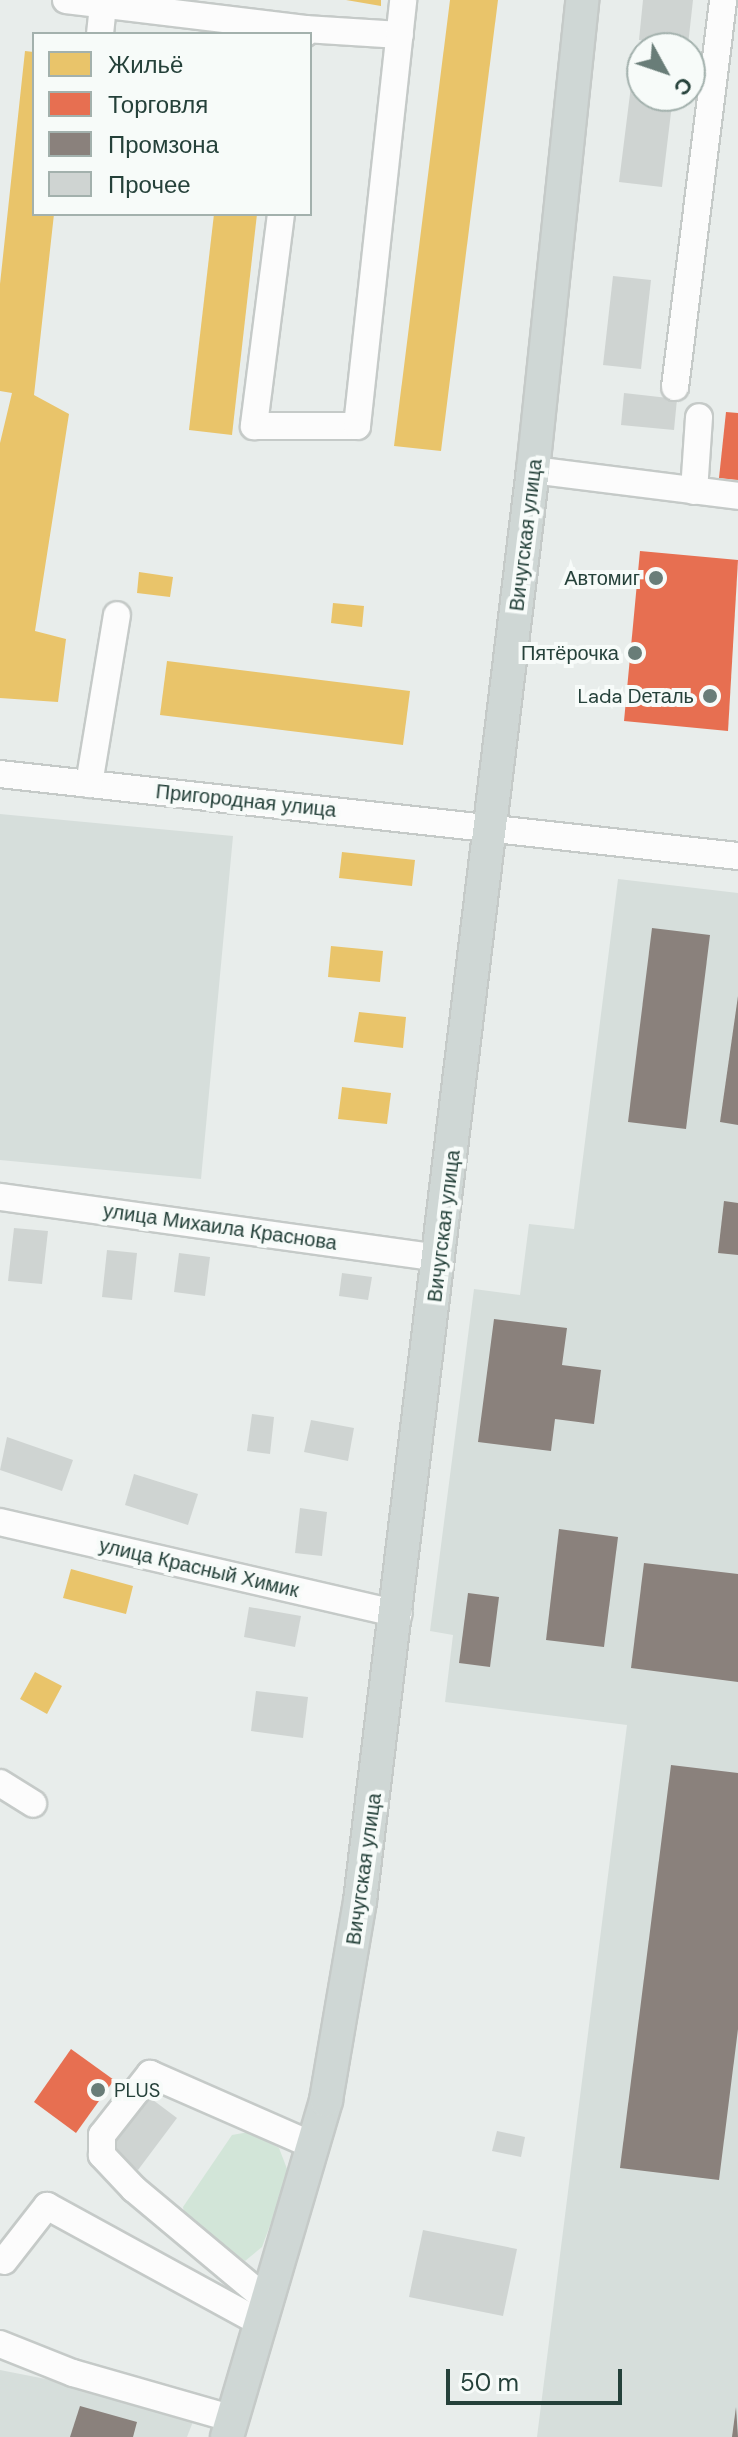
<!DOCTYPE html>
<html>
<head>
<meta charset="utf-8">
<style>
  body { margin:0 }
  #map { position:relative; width:738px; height:2437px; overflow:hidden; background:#e8edeb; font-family:"DM Sans",sans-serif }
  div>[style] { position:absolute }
  .built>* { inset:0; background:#d6dedb }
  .green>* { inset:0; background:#d2e5d8 }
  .homes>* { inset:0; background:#e9c46a }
  .shops>* { inset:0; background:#e76f51 }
  .industry>* { inset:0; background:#8a817c }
  .building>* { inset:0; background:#cfd4d2 }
  .roads { filter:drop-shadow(2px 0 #c5cac8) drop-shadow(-2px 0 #c5cac8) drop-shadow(0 2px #c5cac8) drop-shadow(0 -2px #c5cac8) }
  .minor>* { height:26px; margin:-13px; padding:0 13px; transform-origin:13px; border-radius:13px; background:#fcfcfc }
  .major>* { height:32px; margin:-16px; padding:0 16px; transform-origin:16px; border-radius:16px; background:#cfd7d5 }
  .dots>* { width:22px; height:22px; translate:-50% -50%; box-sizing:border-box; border:4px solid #f7fbf9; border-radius:50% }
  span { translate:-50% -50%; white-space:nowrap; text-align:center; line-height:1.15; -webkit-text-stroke:8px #f7fbf9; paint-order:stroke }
  .street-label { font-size:20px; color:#25413a }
  .poi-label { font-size:20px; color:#25413a }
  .right { translate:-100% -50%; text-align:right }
  .left { translate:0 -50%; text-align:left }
  .legend { position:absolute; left:32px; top:32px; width:280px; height:184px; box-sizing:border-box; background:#f7fbf9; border:2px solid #a3b1ad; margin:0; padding:10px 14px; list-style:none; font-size:24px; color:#25413a }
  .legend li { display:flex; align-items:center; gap:16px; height:40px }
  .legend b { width:40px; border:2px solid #a3b1ad }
  .north { position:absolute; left:626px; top:32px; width:80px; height:80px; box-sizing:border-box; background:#f7fbf9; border:2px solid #a3b1ad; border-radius:50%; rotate:130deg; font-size:22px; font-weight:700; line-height:32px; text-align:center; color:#25413a }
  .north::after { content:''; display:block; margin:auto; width:28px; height:36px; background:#697d78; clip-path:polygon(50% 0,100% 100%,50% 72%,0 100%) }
  .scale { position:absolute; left:446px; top:2369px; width:176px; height:36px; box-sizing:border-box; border:4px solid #25413a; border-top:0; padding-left:10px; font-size:24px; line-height:28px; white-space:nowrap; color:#25413a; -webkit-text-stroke:6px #f7fbf9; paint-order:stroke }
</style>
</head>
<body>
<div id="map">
  <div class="built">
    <div style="clip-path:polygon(0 814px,233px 836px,201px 1179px,0 1160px)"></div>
    <div style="clip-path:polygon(618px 879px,738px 893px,738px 2437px,537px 2437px,627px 1725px,445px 1702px,453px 1635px,430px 1631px,474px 1289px,520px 1295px,529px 1224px,574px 1229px)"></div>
    <div style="clip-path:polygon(0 2370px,198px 2409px,187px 2437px,0 2437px)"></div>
  </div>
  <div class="green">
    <div style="clip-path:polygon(249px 2132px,279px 2148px,289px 2174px,262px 2247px,245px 2261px,185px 2217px,183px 2207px,232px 2135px)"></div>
  </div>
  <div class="homes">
    <div style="clip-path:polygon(346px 0,381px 0,381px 6px)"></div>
    <div style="clip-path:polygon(450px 0,498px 0,441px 451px,394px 446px)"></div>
    <div style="clip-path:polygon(25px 51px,34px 52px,34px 214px,54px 214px,34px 395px,69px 414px,35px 631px,66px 639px,58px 702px,0 698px,0 443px,12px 393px,0 391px,0 284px)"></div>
    <div style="clip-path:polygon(214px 214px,257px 214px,232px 435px,189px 430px)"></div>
    <div style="clip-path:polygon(139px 572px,173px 577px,170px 597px,137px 593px)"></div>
    <div style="clip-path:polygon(333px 603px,364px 606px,362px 627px,331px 623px)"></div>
    <div style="clip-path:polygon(167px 661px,410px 691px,403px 745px,160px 715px)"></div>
    <div style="clip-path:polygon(342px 852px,415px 860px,412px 886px,339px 878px)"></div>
    <div style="clip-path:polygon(331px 946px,383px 951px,380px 982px,328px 977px)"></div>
    <div style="clip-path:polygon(359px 1012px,406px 1017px,403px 1048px,354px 1042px)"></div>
    <div style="clip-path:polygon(342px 1087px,391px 1093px,387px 1124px,338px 1119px)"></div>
    <div style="clip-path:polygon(71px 1569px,133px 1586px,126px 1614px,63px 1598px)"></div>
    <div style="clip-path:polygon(35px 1672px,62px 1686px,47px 1714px,20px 1699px)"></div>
  </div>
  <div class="shops">
    <div style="clip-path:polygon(726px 412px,738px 413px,738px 480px,719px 478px)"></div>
    <div style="clip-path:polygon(640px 551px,738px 560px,728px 731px,624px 721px)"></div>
    <div style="clip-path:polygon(71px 2049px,114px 2080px,76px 2133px,34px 2102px)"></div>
  </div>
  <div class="industry">
    <div style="clip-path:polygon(652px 928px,710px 935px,686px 1129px,628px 1122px)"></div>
    <div style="clip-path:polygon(738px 996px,738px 1125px,720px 1122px)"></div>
    <div style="clip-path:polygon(724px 1201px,738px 1203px,738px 1255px,718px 1253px)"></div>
    <div style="clip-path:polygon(494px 1319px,567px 1328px,562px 1365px,601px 1370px,594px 1424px,555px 1419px,551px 1451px,478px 1442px)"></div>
    <div style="clip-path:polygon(559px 1529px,618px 1537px,604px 1647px,546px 1640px)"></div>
    <div style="clip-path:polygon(644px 1563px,738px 1574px,738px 1682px,631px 1668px)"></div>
    <div style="clip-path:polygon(468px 1593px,499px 1597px,490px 1667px,459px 1663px)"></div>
    <div style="clip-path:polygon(671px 1765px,738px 1773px,738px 2029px,719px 2180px,620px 2168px)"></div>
    <div style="clip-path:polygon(80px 2406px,137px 2422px,133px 2437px,70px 2437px)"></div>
    <div style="clip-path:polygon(736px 2407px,738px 2437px,732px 2437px)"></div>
  </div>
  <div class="building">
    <div style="clip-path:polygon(643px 0,693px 0,688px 45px,639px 40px)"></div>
    <div style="clip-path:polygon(631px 86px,642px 87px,642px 96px,673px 96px,662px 187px,619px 182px)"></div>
    <div style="clip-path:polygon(613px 276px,651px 280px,641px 369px,603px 365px)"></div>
    <div style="clip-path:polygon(624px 393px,677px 399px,674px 430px,621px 425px)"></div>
    <div style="clip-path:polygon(14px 1228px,48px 1231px,42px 1284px,8px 1281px)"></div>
    <div style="clip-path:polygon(107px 1250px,137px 1253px,132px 1300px,102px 1297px)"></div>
    <div style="clip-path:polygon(179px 1253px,210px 1257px,205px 1296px,174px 1292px)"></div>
    <div style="clip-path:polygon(342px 1273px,372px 1277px,368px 1300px,339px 1296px)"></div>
    <div style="clip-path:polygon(252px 1414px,274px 1417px,270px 1454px,247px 1451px)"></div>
    <div style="clip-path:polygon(311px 1420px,354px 1428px,348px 1461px,304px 1452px)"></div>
    <div style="clip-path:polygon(7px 1437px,73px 1460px,62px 1491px,0 1470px)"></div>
    <div style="clip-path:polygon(134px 1474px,198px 1494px,188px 1525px,125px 1505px)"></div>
    <div style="clip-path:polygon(300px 1508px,327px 1512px,322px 1556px,295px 1553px)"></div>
    <div style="clip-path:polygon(249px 1607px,301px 1616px,295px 1647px,244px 1637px)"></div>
    <div style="clip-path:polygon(256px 1691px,308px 1697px,303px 1738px,251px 1731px)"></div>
    <div style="clip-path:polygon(149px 2097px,177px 2118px,138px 2170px,110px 2149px)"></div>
    <div style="clip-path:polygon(497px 2131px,525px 2137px,521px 2157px,492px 2151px)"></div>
    <div style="clip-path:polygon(423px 2230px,517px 2249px,503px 2316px,409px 2297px)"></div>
  </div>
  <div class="roads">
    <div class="minor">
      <div style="left:66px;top:0;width:241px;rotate:6.9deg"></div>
      <div style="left:305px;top:29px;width:5px;rotate:101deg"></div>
      <div style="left:305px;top:29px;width:95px;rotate:3.6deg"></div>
      <div style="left:100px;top:34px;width:30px;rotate:-84deg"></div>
      <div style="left:281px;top:214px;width:214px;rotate:97.3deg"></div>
      <div style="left:254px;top:426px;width:103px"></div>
      <div style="left:357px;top:426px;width:428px;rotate:-83.8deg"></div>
      <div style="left:675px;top:387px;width:390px;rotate:-82.9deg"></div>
      <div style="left:533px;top:470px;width:207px;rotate:7.2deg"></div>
      <div style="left:694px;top:491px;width:74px;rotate:-86.1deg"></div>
      <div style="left:0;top:774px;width:743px;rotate:6.34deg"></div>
      <div style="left:89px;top:784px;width:171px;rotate:-80.6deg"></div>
      <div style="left:0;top:1197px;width:444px;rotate:7.9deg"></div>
      <div style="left:0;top:1522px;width:409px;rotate:13deg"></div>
      <div style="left:0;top:1783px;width:39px;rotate:32deg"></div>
      <div style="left:4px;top:2261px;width:70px;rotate:-52deg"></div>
      <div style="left:47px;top:2206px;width:244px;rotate:28.7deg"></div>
      <div style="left:268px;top:2301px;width:175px;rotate:-140.1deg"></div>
      <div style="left:134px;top:2189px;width:47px;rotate:-133.3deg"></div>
      <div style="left:102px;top:2155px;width:20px;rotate:-90deg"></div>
      <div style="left:102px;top:2135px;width:78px;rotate:-51.8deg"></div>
      <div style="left:150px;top:2074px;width:179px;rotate:23.7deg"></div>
      <div style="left:0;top:2344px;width:79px;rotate:21.7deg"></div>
      <div style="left:73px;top:2373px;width:166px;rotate:16deg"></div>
    </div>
    <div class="major">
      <div style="left:227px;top:2437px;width:351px;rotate:-73.6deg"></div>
      <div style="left:326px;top:2100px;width:202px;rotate:-80.3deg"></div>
      <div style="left:360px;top:1901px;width:1441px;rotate:-83.11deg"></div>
      <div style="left:533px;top:470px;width:473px;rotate:-84deg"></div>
    </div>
  </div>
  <div class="dots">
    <div style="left:656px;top:578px;background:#697d78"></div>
    <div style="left:635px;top:653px;background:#697d78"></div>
    <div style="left:710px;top:696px;background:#697d78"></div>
    <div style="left:98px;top:2090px;background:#697d78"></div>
  </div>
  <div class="street-label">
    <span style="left:526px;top:535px;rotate:-83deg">Вичугская улица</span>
    <span style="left:246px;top:801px;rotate:6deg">Пригородная улица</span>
    <span style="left:444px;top:1226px;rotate:-83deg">Вичугская улица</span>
    <span style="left:220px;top:1227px;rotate:8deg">улица Михаила Краснова</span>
    <span style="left:199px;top:1568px;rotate:13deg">улица Красный Химик</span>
    <span style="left:364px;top:1869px;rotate:-82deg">Вичугская улица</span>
  </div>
  <div class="poi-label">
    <span class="right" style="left:640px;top:578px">Автомиг</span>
    <span class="right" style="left:619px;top:653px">Пятёрочка</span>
    <span class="right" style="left:694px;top:696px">Lada Dеталь</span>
    <span class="left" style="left:114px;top:2090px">PLUS</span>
  </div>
  <ul class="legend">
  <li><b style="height:22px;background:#e9c46a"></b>Жильё</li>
  <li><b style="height:22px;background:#e76f51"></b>Торговля</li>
  <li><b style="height:22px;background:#8a817c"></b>Промзона</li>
  <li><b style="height:22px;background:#cfd4d2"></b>Прочее</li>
  </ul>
  <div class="north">С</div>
  <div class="scale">50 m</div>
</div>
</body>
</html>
